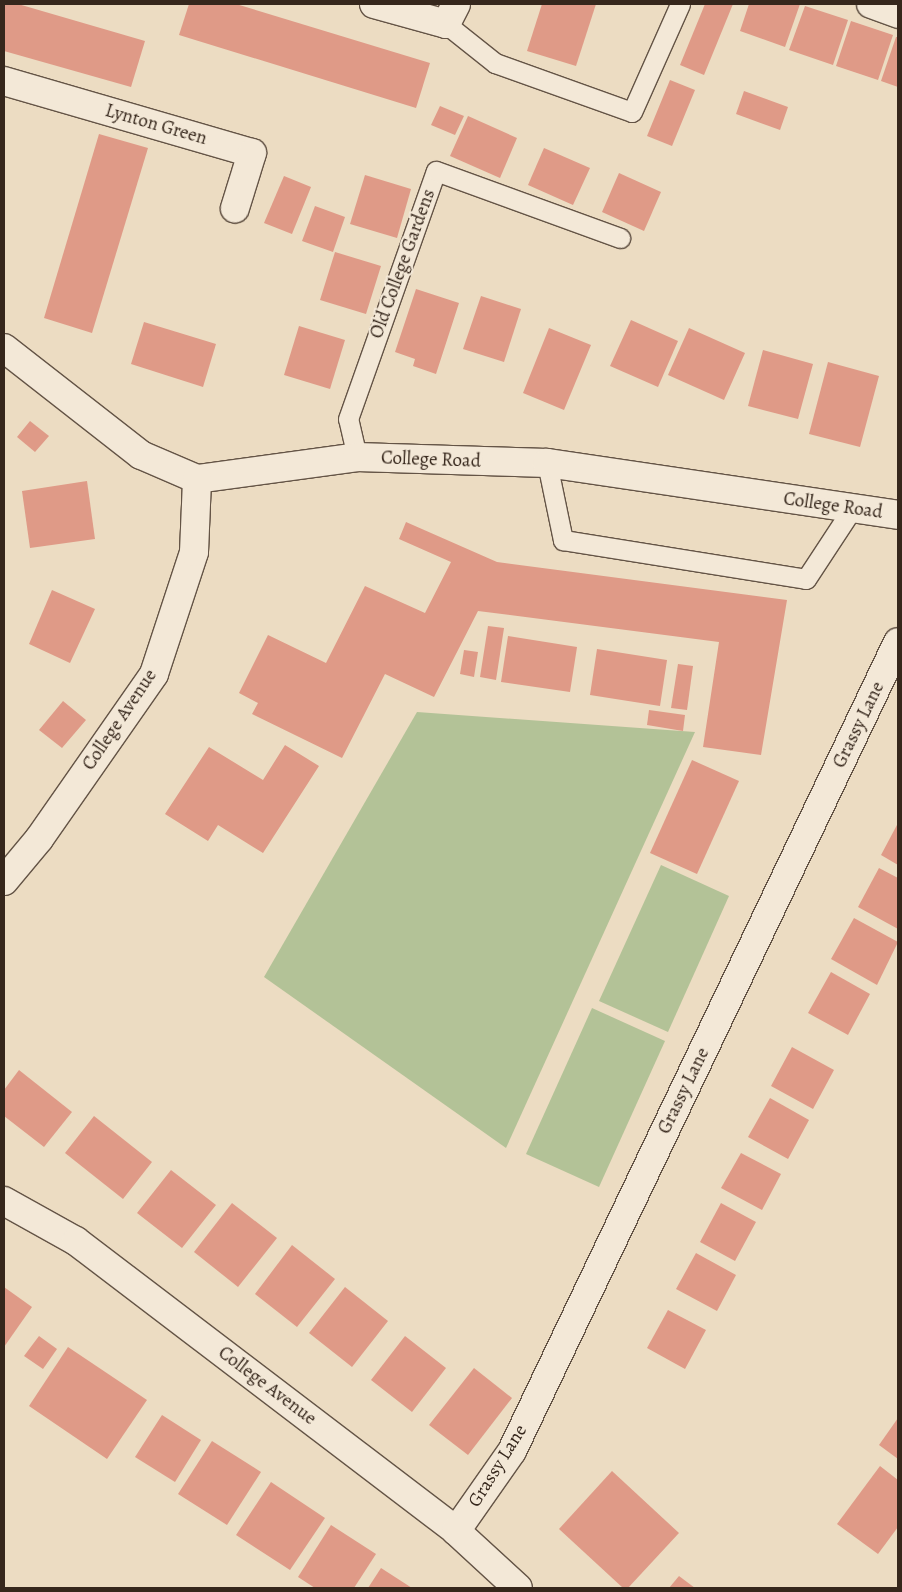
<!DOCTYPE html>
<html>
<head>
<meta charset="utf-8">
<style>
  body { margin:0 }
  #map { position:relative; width:902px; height:1592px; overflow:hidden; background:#ecdcc2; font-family:Alegreya,serif }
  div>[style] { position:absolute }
  .green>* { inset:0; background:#b3c297 }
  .building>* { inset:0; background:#df9a87 }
  .roads { filter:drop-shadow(1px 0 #645446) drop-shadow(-1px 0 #645446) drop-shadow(0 1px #645446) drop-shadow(0 -1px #645446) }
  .lane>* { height:19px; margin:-9.5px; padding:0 9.5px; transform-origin:9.5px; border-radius:9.5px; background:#f3e8d7 }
  .street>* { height:28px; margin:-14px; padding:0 14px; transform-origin:14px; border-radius:14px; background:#f3e8d7 }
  span { translate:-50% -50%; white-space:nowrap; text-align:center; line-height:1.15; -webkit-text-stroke:4.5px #f3e8d7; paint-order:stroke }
  .street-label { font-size:19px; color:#36271c }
  .frame { position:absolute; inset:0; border:5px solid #36271c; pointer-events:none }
</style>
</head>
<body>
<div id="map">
  <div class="green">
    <div style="clip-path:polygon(417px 712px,695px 732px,506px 1148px,264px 977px)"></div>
    <div style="clip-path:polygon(661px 865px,729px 896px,668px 1032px,599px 1001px)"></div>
    <div style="clip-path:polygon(592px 1008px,665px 1041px,599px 1187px,526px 1154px)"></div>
  </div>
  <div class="building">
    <div style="clip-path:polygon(4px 4px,18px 4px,145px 41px,131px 87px,4px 51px)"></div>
    <div style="clip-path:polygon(189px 4px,236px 4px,430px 63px,416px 108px,179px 35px)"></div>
    <div style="clip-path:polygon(542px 4px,596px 4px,576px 66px,527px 51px)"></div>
    <div style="clip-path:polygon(705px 4px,733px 4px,704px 75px,680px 65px)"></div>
    <div style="clip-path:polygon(749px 4px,800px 4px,785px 47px,740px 31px)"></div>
    <div style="clip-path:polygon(805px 6px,848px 20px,833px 65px,789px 50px)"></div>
    <div style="clip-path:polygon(851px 21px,893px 35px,878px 80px,836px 66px)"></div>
    <div style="clip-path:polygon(896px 37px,898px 37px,898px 87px,881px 81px)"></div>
    <div style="clip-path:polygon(670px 80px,695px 90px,672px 146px,647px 136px)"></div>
    <div style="clip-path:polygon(744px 91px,788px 107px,780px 130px,736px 114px)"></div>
    <div style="clip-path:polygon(440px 106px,464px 116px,455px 135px,431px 125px)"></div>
    <div style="clip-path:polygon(468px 116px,517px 138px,500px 178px,450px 156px)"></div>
    <div style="clip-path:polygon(99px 134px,148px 148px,92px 333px,44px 318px)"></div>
    <div style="clip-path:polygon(544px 148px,590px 168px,573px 205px,528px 185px)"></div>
    <div style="clip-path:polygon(619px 173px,661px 192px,644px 231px,602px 212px)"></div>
    <div style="clip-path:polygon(365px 175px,411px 189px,397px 238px,350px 224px)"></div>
    <div style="clip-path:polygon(284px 176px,311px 187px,292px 234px,264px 223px)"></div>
    <div style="clip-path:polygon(315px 206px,345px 217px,333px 252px,302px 241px)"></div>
    <div style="clip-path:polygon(335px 252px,381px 266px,366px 314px,320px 300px)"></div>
    <div style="clip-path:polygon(416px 289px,459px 303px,436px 374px,413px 366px,415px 359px,395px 352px)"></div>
    <div style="clip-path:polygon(481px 296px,521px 309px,504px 362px,463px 349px)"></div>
    <div style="clip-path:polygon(631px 320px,678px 341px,658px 387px,610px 366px)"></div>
    <div style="clip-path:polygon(144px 322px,216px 344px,203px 387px,131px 364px)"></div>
    <div style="clip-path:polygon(299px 326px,345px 340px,330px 389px,284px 375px)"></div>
    <div style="clip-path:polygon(549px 328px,591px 345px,564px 410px,523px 393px)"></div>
    <div style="clip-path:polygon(689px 328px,745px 353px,724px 400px,668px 375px)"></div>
    <div style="clip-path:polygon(763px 350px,813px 364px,798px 419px,748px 406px)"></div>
    <div style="clip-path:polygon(828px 362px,879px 376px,860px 447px,809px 434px)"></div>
    <div style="clip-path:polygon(30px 421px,49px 436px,35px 452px,17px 437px)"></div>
    <div style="clip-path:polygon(87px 481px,95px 539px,30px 548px,22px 491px)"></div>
    <div style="clip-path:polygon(406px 522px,497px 562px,787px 600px,761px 755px,703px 747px,719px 642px,478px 611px,434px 697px,385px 674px,342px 758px,252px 714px,258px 703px,239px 693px,268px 635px,326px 663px,365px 586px,425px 613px,451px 562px,399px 539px)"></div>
    <div style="clip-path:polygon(52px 590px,95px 609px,70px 663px,29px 644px)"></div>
    <div style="clip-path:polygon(488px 626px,504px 628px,496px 680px,480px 677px)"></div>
    <div style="clip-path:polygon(508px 636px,577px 647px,570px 692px,501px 682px)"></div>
    <div style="clip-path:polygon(597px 649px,667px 660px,660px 706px,590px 695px)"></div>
    <div style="clip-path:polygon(464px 650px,478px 652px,474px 677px,460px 674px)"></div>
    <div style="clip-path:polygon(678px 664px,693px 666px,687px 710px,671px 708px)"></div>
    <div style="clip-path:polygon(63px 701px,86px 720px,62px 748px,39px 730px)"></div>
    <div style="clip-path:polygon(649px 710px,685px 715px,683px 731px,647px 725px)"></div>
    <div style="clip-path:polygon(285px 745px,319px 766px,263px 853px,218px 825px,208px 841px,165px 814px,209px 747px,263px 780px)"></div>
    <div style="clip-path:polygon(692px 760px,739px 781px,697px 874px,650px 853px)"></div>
    <div style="clip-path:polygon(898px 823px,898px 865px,881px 855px)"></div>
    <div style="clip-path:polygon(879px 868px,898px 878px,898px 929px,858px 907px)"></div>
    <div style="clip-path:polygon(854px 918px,898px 942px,877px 985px,831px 959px)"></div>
    <div style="clip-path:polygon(831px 972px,870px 994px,848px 1035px,808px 1013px)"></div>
    <div style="clip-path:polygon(792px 1047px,834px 1070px,813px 1109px,771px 1086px)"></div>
    <div style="clip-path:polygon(19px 1070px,72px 1112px,44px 1147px,4px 1116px,4px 1090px)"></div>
    <div style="clip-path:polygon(770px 1098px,809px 1120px,788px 1159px,748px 1137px)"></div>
    <div style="clip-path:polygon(94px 1116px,152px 1162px,123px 1199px,65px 1153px)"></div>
    <div style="clip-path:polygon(741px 1153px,781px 1174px,762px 1210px,721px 1188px)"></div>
    <div style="clip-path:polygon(171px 1170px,216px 1205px,182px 1248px,137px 1213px)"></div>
    <div style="clip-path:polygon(232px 1203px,277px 1238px,238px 1287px,194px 1252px)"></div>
    <div style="clip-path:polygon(721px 1203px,756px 1222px,735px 1261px,700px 1242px)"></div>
    <div style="clip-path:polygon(292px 1245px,335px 1279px,297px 1327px,255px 1294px)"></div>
    <div style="clip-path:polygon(696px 1253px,736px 1275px,717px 1311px,676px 1289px)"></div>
    <div style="clip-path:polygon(4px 1287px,32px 1307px,4px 1347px)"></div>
    <div style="clip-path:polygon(345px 1287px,388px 1321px,352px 1367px,309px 1333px)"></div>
    <div style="clip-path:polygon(668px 1310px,706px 1330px,685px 1369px,647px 1348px)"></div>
    <div style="clip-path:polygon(39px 1336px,57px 1349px,43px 1369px,24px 1356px)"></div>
    <div style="clip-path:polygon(405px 1336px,446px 1368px,412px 1412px,371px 1380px)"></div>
    <div style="clip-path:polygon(68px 1347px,147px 1400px,107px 1459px,29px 1406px)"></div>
    <div style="clip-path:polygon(474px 1368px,512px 1398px,468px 1455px,429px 1425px)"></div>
    <div style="clip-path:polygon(162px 1415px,201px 1440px,175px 1482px,135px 1457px)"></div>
    <div style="clip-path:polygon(898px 1418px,898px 1459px,879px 1445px)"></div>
    <div style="clip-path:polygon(212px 1441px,261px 1472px,227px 1525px,178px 1494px)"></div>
    <div style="clip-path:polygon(880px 1466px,898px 1480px,898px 1527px,878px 1554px,837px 1524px)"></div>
    <div style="clip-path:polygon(612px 1471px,679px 1533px,628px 1588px,623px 1588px,559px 1529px)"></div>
    <div style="clip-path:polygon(271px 1482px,325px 1518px,290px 1570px,236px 1535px)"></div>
    <div style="clip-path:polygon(331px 1525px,376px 1554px,354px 1588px,315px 1588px,298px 1577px)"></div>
    <div style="clip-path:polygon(381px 1568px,412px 1588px,368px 1588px)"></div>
    <div style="clip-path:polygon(679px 1576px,695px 1588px,669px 1588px)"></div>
  </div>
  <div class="roads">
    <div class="lane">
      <div style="left:446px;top:24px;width:63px;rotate:38.5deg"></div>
      <div style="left:495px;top:63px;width:145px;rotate:19.7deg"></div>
      <div style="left:632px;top:112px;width:118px;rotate:-66deg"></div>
      <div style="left:357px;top:457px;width:39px;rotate:-103deg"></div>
      <div style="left:348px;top:419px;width:263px;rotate:-70.5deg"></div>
      <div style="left:436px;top:171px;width:196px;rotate:20deg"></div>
      <div style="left:547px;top:463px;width:79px;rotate:78.3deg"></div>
      <div style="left:563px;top:540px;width:246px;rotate:9.1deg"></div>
      <div style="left:806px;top:579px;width:84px;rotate:-56.7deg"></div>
    </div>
    <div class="street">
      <div style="left:374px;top:4px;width:75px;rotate:15.5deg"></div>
      <div style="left:446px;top:24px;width:22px;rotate:-63deg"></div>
      <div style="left:871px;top:4px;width:29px;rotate:20deg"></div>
      <div style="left:4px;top:81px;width:258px;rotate:16.2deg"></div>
      <div style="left:252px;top:153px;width:58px;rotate:107.2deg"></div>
      <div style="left:4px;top:348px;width:174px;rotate:38deg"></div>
      <div style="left:141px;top:455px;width:61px;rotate:23.2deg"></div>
      <div style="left:197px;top:479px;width:162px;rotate:-7.8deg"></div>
      <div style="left:357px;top:457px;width:190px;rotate:1.8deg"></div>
      <div style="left:547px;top:463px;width:355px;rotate:8.4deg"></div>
      <div style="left:4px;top:881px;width:55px;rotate:-50.2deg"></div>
      <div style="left:39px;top:839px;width:201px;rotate:-55.1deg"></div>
      <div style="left:154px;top:674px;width:128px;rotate:-71.8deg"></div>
      <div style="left:194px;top:552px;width:73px;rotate:-87.6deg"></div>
      <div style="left:4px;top:1201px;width:82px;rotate:29.1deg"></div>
      <div style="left:76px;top:1241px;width:478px;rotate:37.3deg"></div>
      <div style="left:456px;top:1531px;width:84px;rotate:42.6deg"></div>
      <div style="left:456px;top:1531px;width:98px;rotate:-55deg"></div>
      <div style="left:512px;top:1451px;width:896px;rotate:-64.49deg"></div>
    </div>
  </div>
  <div class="street-label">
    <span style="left:156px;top:125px;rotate:16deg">Lynton Green</span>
    <span style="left:403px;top:264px;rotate:-70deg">Old College Gardens</span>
    <span style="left:431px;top:460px;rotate:2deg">College Road</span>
    <span style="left:833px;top:506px;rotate:8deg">College Road</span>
    <span style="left:120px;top:720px;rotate:-56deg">College Avenue</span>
    <span style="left:859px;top:725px;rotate:-64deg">Grassy Lane</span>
    <span style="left:684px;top:1091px;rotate:-64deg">Grassy Lane</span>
    <span style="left:267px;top:1386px;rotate:37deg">College Avenue</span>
    <span style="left:498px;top:1466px;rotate:-58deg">Grassy Lane</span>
  </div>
  <div class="frame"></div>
</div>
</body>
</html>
